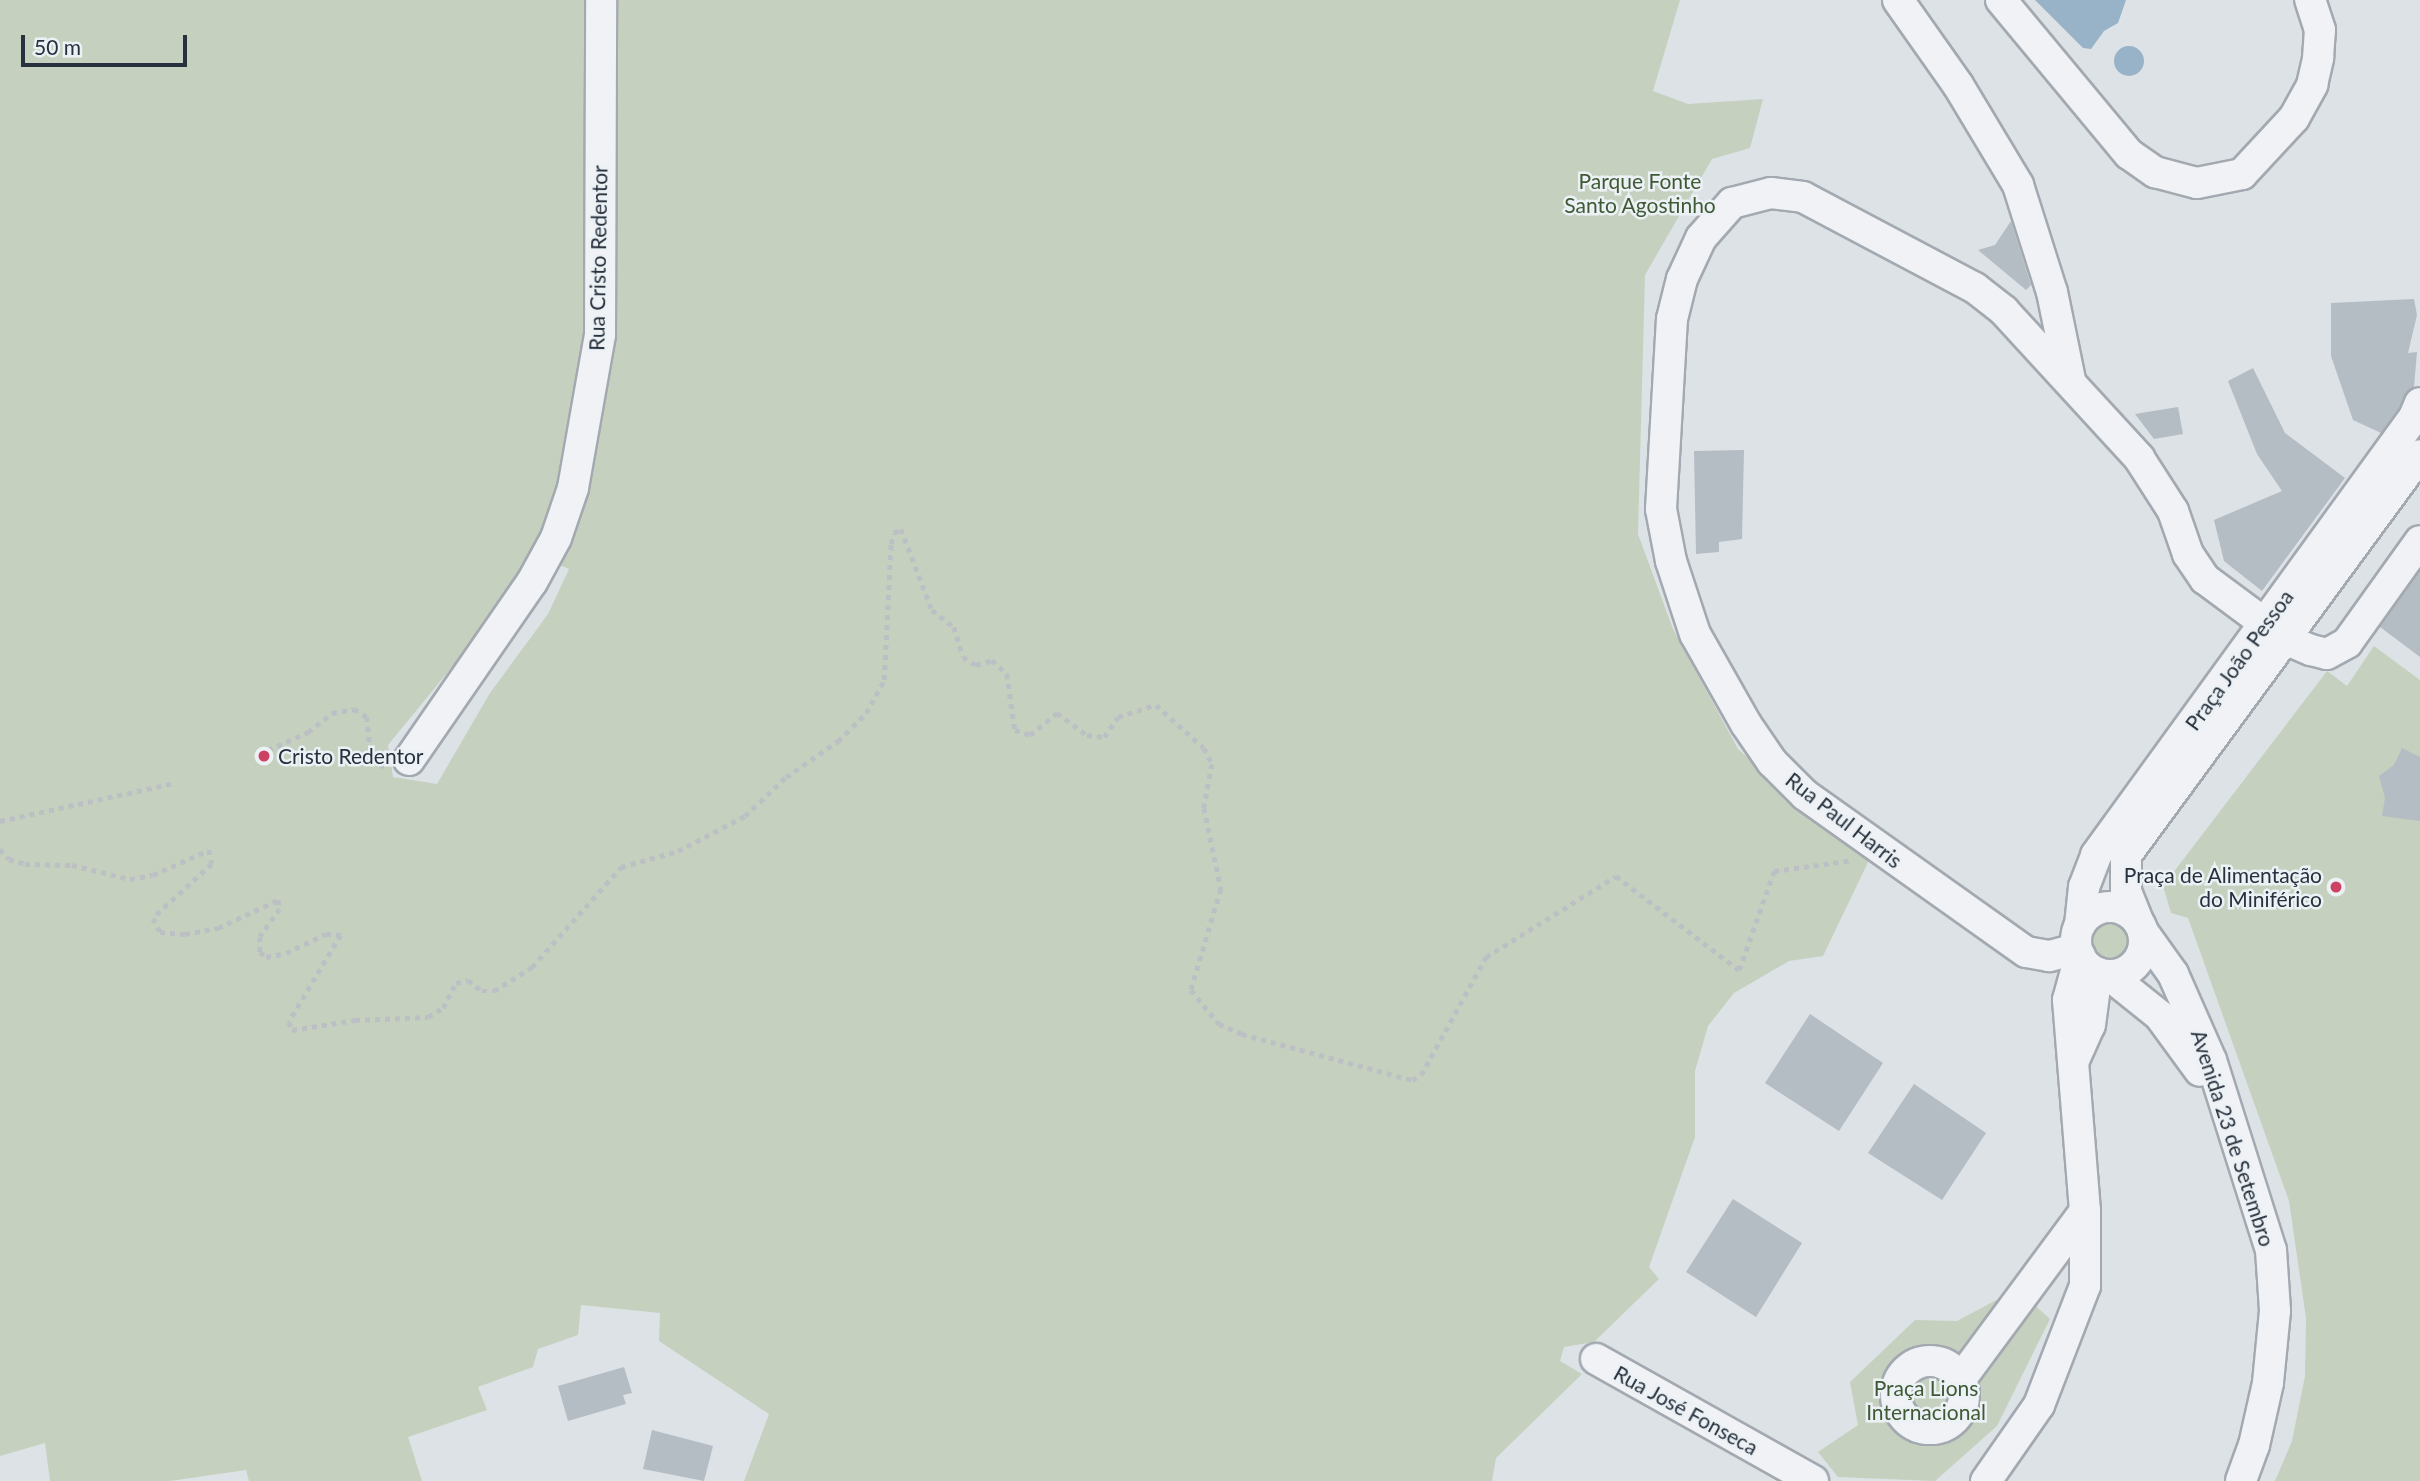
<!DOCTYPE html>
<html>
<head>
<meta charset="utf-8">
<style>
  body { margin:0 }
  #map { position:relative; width:2420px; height:1481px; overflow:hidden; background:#dde2e7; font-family:Lato,sans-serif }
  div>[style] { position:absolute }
  .green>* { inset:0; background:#c5d1be }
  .round { border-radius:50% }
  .water>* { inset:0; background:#98b3c7 }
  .building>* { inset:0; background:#b4bcc4 }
  .path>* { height:4.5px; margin-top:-2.25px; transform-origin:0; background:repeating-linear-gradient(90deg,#bcc0c5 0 5px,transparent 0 10px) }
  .roads { filter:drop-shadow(2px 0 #a3a9b1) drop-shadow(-2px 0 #a3a9b1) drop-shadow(0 2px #a3a9b1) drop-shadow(0 -2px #a3a9b1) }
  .minor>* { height:30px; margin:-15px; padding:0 15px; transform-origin:15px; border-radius:15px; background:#f0f2f5 }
  .minor>.ring { margin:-15px; padding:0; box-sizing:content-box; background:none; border:30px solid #f0f2f5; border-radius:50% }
  .dots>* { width:19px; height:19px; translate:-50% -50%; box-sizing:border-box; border:4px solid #ecf1f5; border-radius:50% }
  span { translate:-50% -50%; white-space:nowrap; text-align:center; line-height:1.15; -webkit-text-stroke:5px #ecf1f5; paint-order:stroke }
  .park-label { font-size:21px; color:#3e5934 }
  .street-label { font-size:21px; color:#27313d }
  .poi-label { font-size:21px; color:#27313d }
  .left { translate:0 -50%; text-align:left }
  .right { translate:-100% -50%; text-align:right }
  .scale { position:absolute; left:21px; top:35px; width:166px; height:32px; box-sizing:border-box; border:4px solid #27313d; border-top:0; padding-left:9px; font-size:21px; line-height:24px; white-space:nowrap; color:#27313d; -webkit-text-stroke:5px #ecf1f5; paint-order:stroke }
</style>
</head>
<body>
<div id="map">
  <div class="green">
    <div style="clip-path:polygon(evenodd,0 0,1680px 0,1653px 91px,1688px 104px,1763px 99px,1750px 148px,1712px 159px,1645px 275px,1638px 534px,1673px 629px,1738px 749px,1795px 801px,1871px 856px,1823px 956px,1789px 961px,1734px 993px,1708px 1026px,1695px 1071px,1695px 1137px,1649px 1267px,1659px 1279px,1594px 1342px,1564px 1347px,1560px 1361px,1582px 1374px,1496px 1458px,1492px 1481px,744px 1481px,769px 1414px,659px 1341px,660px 1313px,581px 1305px,578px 1335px,538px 1349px,533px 1367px,478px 1387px,487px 1410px,408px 1437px,422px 1481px,249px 1481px,246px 1470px,170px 1481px,50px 1481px,45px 1443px,0 1456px,0 0,532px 553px,569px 569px,548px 614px,490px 693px,437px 784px,393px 777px,388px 745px,502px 606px,532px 553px)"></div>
    <div style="clip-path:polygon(2374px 646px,2420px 680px,2420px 1481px,2275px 1481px,2292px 1441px,2305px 1376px,2306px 1318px,2289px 1201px,2188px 918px,2171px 913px,2163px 886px,2327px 671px,2347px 686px)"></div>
    <div class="round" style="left:2089px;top:920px;width:42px;height:42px"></div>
    <div style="clip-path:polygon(2017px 1289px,2050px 1319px,1997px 1426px,1935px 1481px,1838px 1477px,1818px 1452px,1858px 1425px,1850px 1382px,1915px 1320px,1957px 1321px)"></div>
  </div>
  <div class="water">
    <div style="clip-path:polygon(2035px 0,2126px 0,2118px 23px,2104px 31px,2091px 49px,2083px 48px)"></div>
    <div class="round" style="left:2114px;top:46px;width:30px;height:30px"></div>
  </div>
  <div class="building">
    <div style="clip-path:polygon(2011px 221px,2031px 285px,2026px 290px,1978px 250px,1995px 245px)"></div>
    <div style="clip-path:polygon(2414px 299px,2417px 315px,2408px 353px,2417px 352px,2414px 387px,2381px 433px,2353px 420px,2331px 356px,2331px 303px)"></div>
    <div style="clip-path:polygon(2253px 368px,2285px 433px,2345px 478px,2262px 591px,2224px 561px,2214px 520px,2282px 491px,2257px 454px,2228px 381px)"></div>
    <div style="clip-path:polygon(2178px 407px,2183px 434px,2154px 439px,2135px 414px)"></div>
    <div style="clip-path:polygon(1744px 450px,1742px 539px,1719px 542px,1719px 552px,1696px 554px,1694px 451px)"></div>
    <div style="clip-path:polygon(2420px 571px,2420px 657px,2380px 627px)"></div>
    <div style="clip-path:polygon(2402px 748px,2420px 757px,2420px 821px,2382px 816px,2385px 798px,2379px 776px,2394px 765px)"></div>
    <div style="clip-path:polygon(1810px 1014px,1883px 1063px,1839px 1131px,1765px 1083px)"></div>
    <div style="clip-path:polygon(1914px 1084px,1986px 1133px,1942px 1200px,1868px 1153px)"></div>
    <div style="clip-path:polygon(1733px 1199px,1802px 1243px,1756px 1317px,1686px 1272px)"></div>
    <div style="clip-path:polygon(624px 1367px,632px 1393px,623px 1395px,626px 1404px,568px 1421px,558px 1386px)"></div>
    <div style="clip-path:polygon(652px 1430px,713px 1446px,704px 1481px,643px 1469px)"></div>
  </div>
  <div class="path">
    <div style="left:268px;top:750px;width:44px;rotate:-24.2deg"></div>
    <div style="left:308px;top:732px;width:31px;rotate:-38deg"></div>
    <div style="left:332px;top:713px;width:22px;rotate:-10deg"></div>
    <div style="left:354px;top:709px;width:15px;rotate:32deg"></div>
    <div style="left:367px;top:717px;width:42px;rotate:84.6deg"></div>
    <div style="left:371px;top:759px;width:17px;rotate:31deg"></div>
    <div style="left:0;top:821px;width:178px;rotate:-12.3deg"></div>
    <div style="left:0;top:849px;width:13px;rotate:48deg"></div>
    <div style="left:9px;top:859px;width:17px;rotate:17deg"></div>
    <div style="left:25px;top:864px;width:47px;rotate:1.2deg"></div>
    <div style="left:72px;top:865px;width:60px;rotate:13.6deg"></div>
    <div style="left:130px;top:879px;width:23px;rotate:-10deg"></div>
    <div style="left:153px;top:875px;width:61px;rotate:-24.1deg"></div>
    <div style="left:209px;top:850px;width:14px;rotate:78deg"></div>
    <div style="left:212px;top:864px;width:80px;rotate:137.5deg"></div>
    <div style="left:153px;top:918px;width:16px;rotate:63deg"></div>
    <div style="left:160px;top:932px;width:25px;rotate:5deg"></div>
    <div style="left:185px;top:934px;width:34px;rotate:-10deg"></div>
    <div style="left:218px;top:928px;width:66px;rotate:-25deg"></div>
    <div style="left:278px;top:900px;width:9px;rotate:77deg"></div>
    <div style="left:280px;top:909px;width:34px;rotate:126deg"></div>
    <div style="left:260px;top:937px;width:15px;rotate:90deg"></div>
    <div style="left:260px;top:952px;width:8px;rotate:40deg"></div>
    <div style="left:266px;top:957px;width:20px;rotate:-11deg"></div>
    <div style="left:286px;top:953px;width:44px;rotate:-25.4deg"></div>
    <div style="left:326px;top:934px;width:15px;rotate:4deg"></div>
    <div style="left:341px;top:935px;width:101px;rotate:120.9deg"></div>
    <div style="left:289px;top:1022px;width:9px;rotate:69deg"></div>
    <div style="left:292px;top:1030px;width:64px;rotate:-9deg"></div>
    <div style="left:355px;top:1020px;width:73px;rotate:-2.4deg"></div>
    <div style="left:428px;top:1017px;width:17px;rotate:-31deg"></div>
    <div style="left:443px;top:1008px;width:28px;rotate:-63deg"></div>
    <div style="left:456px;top:983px;width:12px;rotate:-14deg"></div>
    <div style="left:468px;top:980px;width:18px;rotate:38deg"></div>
    <div style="left:482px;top:991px;width:12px"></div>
    <div style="left:494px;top:991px;width:45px;rotate:-32.3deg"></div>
    <div style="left:532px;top:967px;width:134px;rotate:-48.3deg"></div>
    <div style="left:621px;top:867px;width:59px;rotate:-15.7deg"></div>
    <div style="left:678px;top:851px;width:76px;rotate:-27.6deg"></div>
    <div style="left:745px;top:816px;width:57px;rotate:-43.6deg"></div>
    <div style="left:786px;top:777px;width:63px;rotate:-34.7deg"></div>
    <div style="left:838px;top:741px;width:40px;rotate:-45deg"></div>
    <div style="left:866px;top:713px;width:38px;rotate:-61deg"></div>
    <div style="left:884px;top:680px;width:136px;rotate:-87.1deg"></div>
    <div style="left:891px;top:544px;width:11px;rotate:-75deg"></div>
    <div style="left:894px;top:533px;width:8px;rotate:-30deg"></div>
    <div style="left:901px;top:529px;width:87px;rotate:69.1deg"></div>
    <div style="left:932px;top:610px;width:28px;rotate:38deg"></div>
    <div style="left:954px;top:627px;width:31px;rotate:73deg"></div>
    <div style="left:963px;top:657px;width:15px;rotate:32deg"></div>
    <div style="left:976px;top:665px;width:17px;rotate:-17deg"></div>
    <div style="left:992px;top:660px;width:21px;rotate:43deg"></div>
    <div style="left:1007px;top:674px;width:57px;rotate:81.9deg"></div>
    <div style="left:1015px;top:730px;width:16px;rotate:18deg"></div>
    <div style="left:1030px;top:735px;width:35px;rotate:-39deg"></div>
    <div style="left:1057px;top:713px;width:37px;rotate:36deg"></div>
    <div style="left:1087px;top:735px;width:17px;rotate:7deg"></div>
    <div style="left:1104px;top:737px;width:24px;rotate:-55deg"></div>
    <div style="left:1118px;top:717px;width:40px;rotate:-18deg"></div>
    <div style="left:1156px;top:705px;width:64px;rotate:41.9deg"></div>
    <div style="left:1204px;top:748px;width:18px;rotate:63deg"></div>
    <div style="left:1212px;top:764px;width:45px;rotate:100.3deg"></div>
    <div style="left:1204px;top:808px;width:83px;rotate:78.1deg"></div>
    <div style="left:1221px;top:889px;width:105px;rotate:106.5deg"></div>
    <div style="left:1191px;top:990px;width:44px;rotate:50.5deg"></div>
    <div style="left:1219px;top:1024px;width:25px;rotate:23deg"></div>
    <div style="left:1242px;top:1034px;width:176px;rotate:15.1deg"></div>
    <div style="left:1412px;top:1080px;width:10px;rotate:-29deg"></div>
    <div style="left:1421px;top:1075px;width:135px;rotate:-61.2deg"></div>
    <div style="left:1486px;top:957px;width:153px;rotate:-31.9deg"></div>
    <div style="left:1616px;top:876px;width:155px;rotate:37.4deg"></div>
    <div style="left:1739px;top:970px;width:105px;rotate:-70.5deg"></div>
    <div style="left:1774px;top:871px;width:80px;rotate:-7.9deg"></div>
  </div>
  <div class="roads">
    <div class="minor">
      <div style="left:1898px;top:0;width:104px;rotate:54.8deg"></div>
      <div style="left:1958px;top:85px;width:117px;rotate:59deg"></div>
      <div style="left:2018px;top:185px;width:112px;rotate:72.4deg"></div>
      <div style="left:2052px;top:292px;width:90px;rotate:78.4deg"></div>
      <div style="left:2001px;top:0;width:200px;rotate:50.3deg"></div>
      <div style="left:2129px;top:154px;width:32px;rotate:35deg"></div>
      <div style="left:2155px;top:172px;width:43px;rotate:14.7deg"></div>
      <div style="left:2197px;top:183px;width:46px;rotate:-11.3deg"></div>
      <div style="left:2242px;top:174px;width:76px;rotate:-47.1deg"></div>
      <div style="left:2294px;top:118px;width:38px;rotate:-61deg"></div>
      <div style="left:2312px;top:85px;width:28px;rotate:-77deg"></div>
      <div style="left:2318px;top:58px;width:28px;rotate:-86deg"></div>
      <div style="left:2320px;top:30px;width:32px;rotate:-108deg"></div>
      <div style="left:409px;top:760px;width:216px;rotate:-55.4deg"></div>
      <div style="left:532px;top:582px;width:50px;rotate:-61.4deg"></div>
      <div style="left:556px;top:538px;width:53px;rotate:-71.2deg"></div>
      <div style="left:573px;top:488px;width:155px;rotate:-80deg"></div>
      <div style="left:600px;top:335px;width:335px;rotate:-89.8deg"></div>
      <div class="ring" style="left:2076px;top:907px;width:38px;height:38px"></div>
      <div style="left:2138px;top:921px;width:32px;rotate:-112deg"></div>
      <div style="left:2126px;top:891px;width:36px;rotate:-90deg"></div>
      <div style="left:2126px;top:855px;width:496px;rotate:-53.7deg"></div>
      <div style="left:2080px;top:925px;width:38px;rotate:-84deg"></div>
      <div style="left:2084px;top:887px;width:34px;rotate:-69deg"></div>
      <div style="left:2096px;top:855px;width:541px;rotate:-54.02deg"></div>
      <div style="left:2414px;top:417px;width:15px;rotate:-67deg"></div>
      <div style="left:2143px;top:932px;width:52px;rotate:54.5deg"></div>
      <div style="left:2173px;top:974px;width:94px;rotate:66.2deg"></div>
      <div style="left:2211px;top:1060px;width:199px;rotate:72.5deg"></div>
      <div style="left:2271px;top:1250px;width:61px;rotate:86.2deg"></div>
      <div style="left:2275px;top:1311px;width:72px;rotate:95.6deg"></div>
      <div style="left:2268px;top:1383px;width:64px;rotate:102.7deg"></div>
      <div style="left:2254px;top:1445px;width:38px;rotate:110deg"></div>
      <div style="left:2076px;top:949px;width:28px;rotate:165deg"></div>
      <div style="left:2049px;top:956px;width:23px;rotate:-170deg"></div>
      <div style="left:2026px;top:952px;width:271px;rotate:-144.6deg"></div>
      <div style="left:1805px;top:795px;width:47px;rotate:-135deg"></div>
      <div style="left:1772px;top:762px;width:46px;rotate:-124.4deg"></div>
      <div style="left:1746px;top:724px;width:103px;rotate:-119.5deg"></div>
      <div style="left:1695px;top:634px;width:77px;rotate:-108.2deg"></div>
      <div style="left:1671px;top:561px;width:53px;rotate:-100.9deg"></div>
      <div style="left:1661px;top:509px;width:190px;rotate:-86.7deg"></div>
      <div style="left:1672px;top:319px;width:41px;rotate:-76deg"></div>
      <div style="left:1682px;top:279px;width:45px;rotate:-65.1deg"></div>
      <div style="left:1701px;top:238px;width:47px;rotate:-48.5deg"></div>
      <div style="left:1732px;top:203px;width:40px;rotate:-14.4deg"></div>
      <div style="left:1771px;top:193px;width:32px;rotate:7deg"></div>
      <div style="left:1803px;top:197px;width:195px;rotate:27.9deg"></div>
      <div style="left:1975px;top:288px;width:37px;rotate:38deg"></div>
      <div style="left:2004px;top:311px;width:200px;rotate:47.4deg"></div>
      <div style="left:2139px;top:458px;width:63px;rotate:57.3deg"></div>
      <div style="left:2173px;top:511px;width:46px;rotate:70.8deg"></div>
      <div style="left:2188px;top:554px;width:30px;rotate:56deg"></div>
      <div style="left:2205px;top:579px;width:102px;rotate:36.6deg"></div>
      <div style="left:2287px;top:640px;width:26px;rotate:23deg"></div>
      <div style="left:2311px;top:650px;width:16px;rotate:14deg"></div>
      <div style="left:2327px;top:654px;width:23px;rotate:-29deg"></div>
      <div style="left:2347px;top:643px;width:125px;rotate:-54.4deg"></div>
      <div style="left:2109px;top:975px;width:64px;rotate:38.7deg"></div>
      <div style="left:2159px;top:1015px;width:69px;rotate:53.8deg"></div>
      <div style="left:2075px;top:1058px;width:36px;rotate:-66deg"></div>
      <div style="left:2090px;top:1025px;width:53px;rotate:-82.5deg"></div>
      <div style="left:1596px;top:1359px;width:249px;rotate:29.3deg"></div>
      <div class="ring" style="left:1896px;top:1361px;width:38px;height:38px"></div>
      <div style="left:1960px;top:1380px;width:210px;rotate:-53.5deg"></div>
      <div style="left:1986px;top:1481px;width:93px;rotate:-55.1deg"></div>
      <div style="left:2039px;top:1405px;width:128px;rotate:-68.9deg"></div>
      <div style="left:2085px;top:1286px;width:75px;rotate:-90deg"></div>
      <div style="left:2085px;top:1211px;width:212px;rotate:-94.6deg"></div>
      <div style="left:2068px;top:1000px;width:46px;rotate:-74.7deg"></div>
    </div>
  </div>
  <div class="dots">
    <div style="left:264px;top:756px;background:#cd4163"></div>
    <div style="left:2336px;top:887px;background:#cd4163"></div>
  </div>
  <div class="park-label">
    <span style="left:1640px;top:193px">Parque Fonte<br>Santo Agostinho</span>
    <span style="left:1926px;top:1400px">Praça Lions<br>Internacional</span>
  </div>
  <div class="street-label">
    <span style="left:598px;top:258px;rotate:-89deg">Rua Cristo Redentor</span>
    <span style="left:2239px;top:660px;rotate:-54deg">Praça João Pessoa</span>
    <span style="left:1844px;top:820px;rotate:38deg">Rua Paul Harris</span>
    <span style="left:2233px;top:1138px;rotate:72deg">Avenida 23 de Setembro</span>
    <span style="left:1686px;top:1410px;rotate:29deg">Rua José Fonseca</span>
  </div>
  <div class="poi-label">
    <span class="left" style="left:278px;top:756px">Cristo Redentor</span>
    <span class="right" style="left:2322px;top:887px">Praça de Alimentação<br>do Miniférico</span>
  </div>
  <div class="scale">50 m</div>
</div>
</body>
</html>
